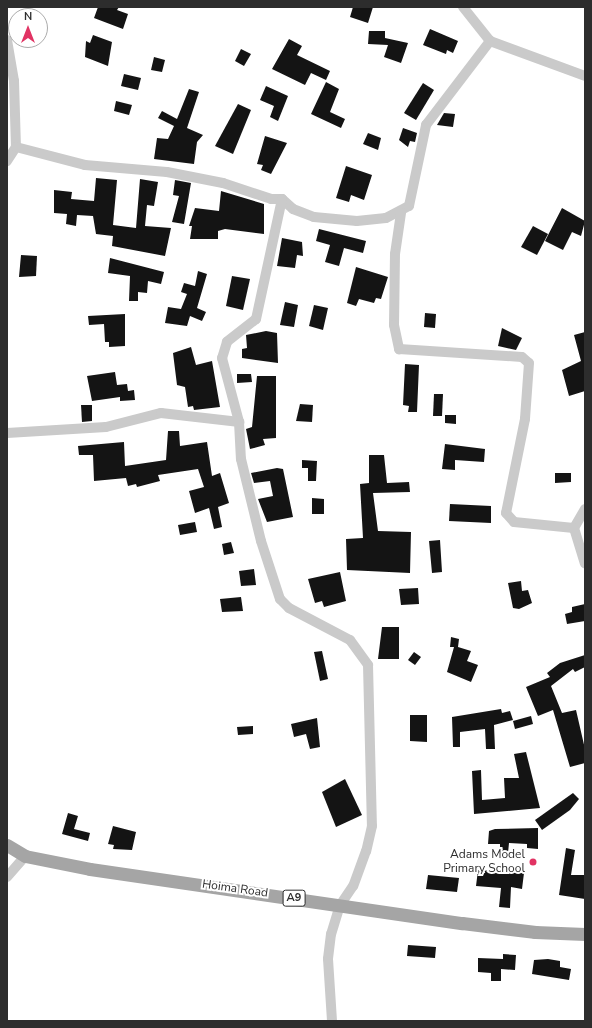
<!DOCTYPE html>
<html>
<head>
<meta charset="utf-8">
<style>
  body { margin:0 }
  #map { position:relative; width:592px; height:1028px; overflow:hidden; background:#fff; font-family:"Nunito Sans",sans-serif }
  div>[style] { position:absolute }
  .building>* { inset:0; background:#141414 }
  .minor>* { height:10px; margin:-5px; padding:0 5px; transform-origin:5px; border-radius:5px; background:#cacaca }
  .major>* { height:13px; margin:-6.5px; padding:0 6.5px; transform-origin:6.5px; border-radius:6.5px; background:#a5a5a5 }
  .dots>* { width:11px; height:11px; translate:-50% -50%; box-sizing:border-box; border:2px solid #fff; border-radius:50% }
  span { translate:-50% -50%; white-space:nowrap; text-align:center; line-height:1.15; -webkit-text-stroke:4px #fff; paint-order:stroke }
  .shield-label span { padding:1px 3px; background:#fff; border:1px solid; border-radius:3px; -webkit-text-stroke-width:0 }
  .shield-label { font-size:11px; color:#2d2d2d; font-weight:700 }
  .poi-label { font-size:12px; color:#2d2d2d }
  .right { translate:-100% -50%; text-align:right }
  .street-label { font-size:12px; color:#2d2d2d }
  .frame { position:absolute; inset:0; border:8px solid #2d2d2d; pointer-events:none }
  .north { position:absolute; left:8px; top:8px; width:40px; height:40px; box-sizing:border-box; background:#fff; border:1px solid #ababab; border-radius:50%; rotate:0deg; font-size:11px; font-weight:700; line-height:16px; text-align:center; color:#2d2d2d }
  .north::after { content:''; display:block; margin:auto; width:14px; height:18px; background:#e13363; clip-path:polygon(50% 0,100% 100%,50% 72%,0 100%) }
</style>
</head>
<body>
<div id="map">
  <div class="building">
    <div style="clip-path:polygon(98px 7px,119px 7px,117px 10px,128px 14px,123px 29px,94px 18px)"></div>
    <div style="clip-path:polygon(353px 7px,373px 7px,368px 23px,350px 17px)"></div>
    <div style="clip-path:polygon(430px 29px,458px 41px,453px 53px,447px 50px,446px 54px,423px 45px)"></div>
    <div style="clip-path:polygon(369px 31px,385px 31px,385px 38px,408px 43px,401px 63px,384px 57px,388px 45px,368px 44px)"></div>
    <div style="clip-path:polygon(93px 35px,112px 42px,108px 66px,85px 57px,86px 41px,90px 43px)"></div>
    <div style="clip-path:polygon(289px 39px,302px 46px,297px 55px,330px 71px,326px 80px,311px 73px,305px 85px,272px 69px)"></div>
    <div style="clip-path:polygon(241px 49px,251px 54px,244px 66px,235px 61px)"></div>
    <div style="clip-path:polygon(154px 57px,165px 60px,162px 72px,151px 70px)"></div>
    <div style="clip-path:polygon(124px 74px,141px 78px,138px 90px,121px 86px)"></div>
    <div style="clip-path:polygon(326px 82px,339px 89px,330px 112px,345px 119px,341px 128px,311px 114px)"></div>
    <div style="clip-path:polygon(423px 83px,434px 90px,416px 120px,404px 113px)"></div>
    <div style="clip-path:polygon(266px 86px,288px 96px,278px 121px,270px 117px,274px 106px,260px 100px)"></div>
    <div style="clip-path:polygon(189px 89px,199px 92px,187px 128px,203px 135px,197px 142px,194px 164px,154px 159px,157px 138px,168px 139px,174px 126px,158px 118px,162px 111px,177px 119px)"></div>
    <div style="clip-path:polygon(116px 101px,132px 105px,129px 115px,114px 111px)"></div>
    <div style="clip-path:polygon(238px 104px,251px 110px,233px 154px,215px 146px)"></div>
    <div style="clip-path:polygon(444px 113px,455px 114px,453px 127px,437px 125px)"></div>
    <div style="clip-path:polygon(403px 128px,417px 133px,415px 142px,410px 141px,408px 147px,399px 140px)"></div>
    <div style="clip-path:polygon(368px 133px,381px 138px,378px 150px,363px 144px)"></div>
    <div style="clip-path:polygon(265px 136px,287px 143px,271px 174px,261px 170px,263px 165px,257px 164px)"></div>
    <div style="clip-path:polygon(346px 166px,372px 175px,364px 200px,351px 195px,349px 202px,336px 198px)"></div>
    <div style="clip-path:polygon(96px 178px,117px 180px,113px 225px,136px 228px,140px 179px,158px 182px,154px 206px,147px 205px,145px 226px,171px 228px,165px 256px,112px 246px,113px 236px,96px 234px,93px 216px,77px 215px,76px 226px,66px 224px,67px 214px,54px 213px,54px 190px,72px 192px,71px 199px,94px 201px)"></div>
    <div style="clip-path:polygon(175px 180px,191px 183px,184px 224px,172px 222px,179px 196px,173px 195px)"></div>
    <div style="clip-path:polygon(221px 191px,264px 204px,264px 234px,225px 229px,218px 231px,218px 239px,190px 239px,192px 226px,189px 226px,195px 208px,219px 211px)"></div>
    <div style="clip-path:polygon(562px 208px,585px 221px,581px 236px,572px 232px,563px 250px,545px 241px)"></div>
    <div style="clip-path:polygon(533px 226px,548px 234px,537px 255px,521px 247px)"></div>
    <div style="clip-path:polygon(319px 229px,366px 241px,363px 253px,344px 248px,339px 266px,325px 262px,330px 245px,316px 241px)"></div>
    <div style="clip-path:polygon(282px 238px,302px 242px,303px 256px,297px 255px,295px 268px,277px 266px)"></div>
    <div style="clip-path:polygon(21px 255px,37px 256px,36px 276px,19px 277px)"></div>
    <div style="clip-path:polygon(110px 258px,164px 272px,161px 284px,148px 281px,147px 293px,138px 292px,138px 301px,129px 301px,130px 276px,108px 273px)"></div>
    <div style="clip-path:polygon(356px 267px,388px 277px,381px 299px,376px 298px,374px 303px,359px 299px,356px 306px,347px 303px)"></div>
    <div style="clip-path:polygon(198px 271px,207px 274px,197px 308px,206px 312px,202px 321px,190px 316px,187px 326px,165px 323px,168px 307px,181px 309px,187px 294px,181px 292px,184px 283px,195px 286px)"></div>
    <div style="clip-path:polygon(232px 276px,250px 279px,243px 310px,226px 306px)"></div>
    <div style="clip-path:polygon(285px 302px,298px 305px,294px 327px,280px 325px)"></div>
    <div style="clip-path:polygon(314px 305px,328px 308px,323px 330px,309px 326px)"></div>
    <div style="clip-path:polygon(425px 313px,436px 314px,435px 328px,424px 327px)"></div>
    <div style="clip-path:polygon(125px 314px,125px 346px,109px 347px,109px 342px,105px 342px,104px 324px,89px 325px,88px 316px)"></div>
    <div style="clip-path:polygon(502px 328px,522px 338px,516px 350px,498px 346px)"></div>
    <div style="clip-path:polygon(266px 331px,277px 333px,278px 363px,242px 358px,242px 349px,247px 348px,246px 335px)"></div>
    <div style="clip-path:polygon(585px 332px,585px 391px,569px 396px,562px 370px,581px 361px,574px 335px)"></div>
    <div style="clip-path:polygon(191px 347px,196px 365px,212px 361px,220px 407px,194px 410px,193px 406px,188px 407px,185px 387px,177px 385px,173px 353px)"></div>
    <div style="clip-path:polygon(405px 364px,419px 365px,417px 412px,408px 412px,409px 406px,403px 405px)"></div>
    <div style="clip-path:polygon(115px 372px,117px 385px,127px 384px,128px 391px,134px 390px,135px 400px,120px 401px,120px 397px,92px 401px,87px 376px)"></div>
    <div style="clip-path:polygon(237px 374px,251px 374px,252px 382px,237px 383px)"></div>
    <div style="clip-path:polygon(257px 376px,276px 376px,276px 438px,263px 439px,265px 445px,250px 449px,246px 429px,252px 427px)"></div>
    <div style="clip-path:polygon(434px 394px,443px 394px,442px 416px,433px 416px)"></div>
    <div style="clip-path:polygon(300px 404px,313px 405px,312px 422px,296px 421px)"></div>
    <div style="clip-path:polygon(81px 405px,92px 405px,92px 421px,82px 422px)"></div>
    <div style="clip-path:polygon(445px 415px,456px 415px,456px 424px,445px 423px)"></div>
    <div style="clip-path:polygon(168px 431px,179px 431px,180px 446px,207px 442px,212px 476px,220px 473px,229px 503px,218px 507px,222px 527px,214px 529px,209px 508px,195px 513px,189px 491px,204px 487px,198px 469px,158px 475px,160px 481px,137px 487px,136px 484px,128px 486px,126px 478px,94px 481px,93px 455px,79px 455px,78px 446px,124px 442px,125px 466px,166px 460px)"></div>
    <div style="clip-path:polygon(445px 444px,485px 449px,484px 462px,455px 460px,455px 470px,442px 469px)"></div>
    <div style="clip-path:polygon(369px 455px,384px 455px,387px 483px,409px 482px,410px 492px,373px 493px,378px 531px,411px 532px,410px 573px,347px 570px,346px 539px,363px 538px,360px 484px,369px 483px)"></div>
    <div style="clip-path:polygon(302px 460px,317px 461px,316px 481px,308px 481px,308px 468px,302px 468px)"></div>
    <div style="clip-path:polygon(277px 468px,283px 469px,293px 517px,267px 522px,258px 499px,273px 496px,270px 481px,254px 483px,251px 473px)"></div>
    <div style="clip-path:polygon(555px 473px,571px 473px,571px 482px,555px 483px)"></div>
    <div style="clip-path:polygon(312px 498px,324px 499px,324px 514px,312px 514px)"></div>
    <div style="clip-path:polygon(450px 504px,491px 506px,491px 523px,449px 521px)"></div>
    <div style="clip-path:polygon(195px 522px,197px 532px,180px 535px,178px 525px)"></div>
    <div style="clip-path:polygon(440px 540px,442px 572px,432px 573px,429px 541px)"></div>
    <div style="clip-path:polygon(231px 542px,234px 553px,224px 555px,222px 544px)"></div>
    <div style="clip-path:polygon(254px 569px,256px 585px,241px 586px,239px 571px)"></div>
    <div style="clip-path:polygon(340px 572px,346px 601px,324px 607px,322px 601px,315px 603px,308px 579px)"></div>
    <div style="clip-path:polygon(521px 581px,522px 591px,528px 590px,532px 603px,519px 609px,513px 608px,508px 583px)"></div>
    <div style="clip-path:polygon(418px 588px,419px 604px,401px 605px,399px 589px)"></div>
    <div style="clip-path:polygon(241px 597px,243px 611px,222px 612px,220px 599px)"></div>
    <div style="clip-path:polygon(585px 604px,585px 621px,567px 624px,565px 614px,572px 612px,572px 607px)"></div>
    <div style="clip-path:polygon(382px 627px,399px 627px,399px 659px,378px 659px)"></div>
    <div style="clip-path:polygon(451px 637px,459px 639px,458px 647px,471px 651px,467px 661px,478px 665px,471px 682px,447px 672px,454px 647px,450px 647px)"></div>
    <div style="clip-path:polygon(322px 651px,328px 679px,320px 681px,314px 652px)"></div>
    <div style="clip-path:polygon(414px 652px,421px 657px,415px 665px,408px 660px)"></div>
    <div style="clip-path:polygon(585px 655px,585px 667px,575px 672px,573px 669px,551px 686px,562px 713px,576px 710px,585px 749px,585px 763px,570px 767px,553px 710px,538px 716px,526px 687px,550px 677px,547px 673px,560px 663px)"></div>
    <div style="clip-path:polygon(501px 709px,502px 713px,510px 711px,513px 720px,494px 725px,495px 749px,486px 749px,485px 729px,460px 732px,460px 747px,453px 747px,452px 717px)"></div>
    <div style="clip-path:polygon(410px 715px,427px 715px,427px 742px,410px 741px)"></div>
    <div style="clip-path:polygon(531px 716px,533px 724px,515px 729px,513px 721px)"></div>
    <div style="clip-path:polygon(317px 718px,320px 747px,310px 749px,306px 734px,294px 737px,291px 724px)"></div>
    <div style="clip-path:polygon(253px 726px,253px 734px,238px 735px,237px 727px)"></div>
    <div style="clip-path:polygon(526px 752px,540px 808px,474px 814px,472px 771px,481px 770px,482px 800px,505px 798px,504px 778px,519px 778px,514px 754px)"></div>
    <div style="clip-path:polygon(345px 779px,362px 815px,336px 827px,322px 792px)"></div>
    <div style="clip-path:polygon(573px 793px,579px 799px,570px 810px,542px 830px,535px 820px)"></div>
    <div style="clip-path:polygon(68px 813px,78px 816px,74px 829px,90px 833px,88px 841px,62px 834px)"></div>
    <div style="clip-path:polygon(113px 826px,136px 832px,132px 850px,113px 849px,114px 845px,108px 844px)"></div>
    <div style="clip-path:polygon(538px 828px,538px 849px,527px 848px,527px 844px,509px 843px,508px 853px,500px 853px,500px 844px,488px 844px,489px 831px,495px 829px)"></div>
    <div style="clip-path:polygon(566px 848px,575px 850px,571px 875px,585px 875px,585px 899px,559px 895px)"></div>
    <div style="clip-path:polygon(478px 870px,524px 873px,522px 889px,511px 887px,510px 908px,499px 907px,501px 888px,476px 886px)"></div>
    <div style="clip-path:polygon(428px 875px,459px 878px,457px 892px,426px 889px)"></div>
    <div style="clip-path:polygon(408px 945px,436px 947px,435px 958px,407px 956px)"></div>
    <div style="clip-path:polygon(503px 954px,516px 955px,515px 970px,501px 969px,501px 981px,491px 981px,491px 973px,478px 972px,478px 958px,503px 959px)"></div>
    <div style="clip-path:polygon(548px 959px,560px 961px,560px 967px,571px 969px,569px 980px,532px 974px,534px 960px)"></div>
  </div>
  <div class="minor">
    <div style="left:463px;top:7px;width:43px;rotate:51.5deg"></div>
    <div style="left:490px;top:41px;width:101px;rotate:20.2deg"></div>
    <div style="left:7px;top:40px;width:42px;rotate:80.3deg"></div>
    <div style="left:14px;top:81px;width:66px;rotate:88.3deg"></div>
    <div style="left:16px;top:147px;width:17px;rotate:123deg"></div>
    <div style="left:16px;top:147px;width:71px;rotate:14.6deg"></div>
    <div style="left:85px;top:165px;width:82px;rotate:4.9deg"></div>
    <div style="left:167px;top:172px;width:57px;rotate:11.1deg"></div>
    <div style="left:223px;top:183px;width:51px;rotate:18.4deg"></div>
    <div style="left:271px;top:199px;width:11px"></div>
    <div style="left:282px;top:199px;width:15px;rotate:42deg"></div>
    <div style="left:293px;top:209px;width:22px;rotate:21deg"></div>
    <div style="left:314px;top:217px;width:43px;rotate:5.3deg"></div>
    <div style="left:357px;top:221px;width:29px;rotate:-6deg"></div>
    <div style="left:386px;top:218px;width:26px;rotate:-28deg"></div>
    <div style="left:409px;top:206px;width:83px;rotate:-78.1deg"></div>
    <div style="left:426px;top:125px;width:106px;rotate:-52.7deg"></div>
    <div style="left:282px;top:199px;width:123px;rotate:102.2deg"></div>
    <div style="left:256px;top:319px;width:37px;rotate:142deg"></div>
    <div style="left:227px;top:342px;width:17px;rotate:107deg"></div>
    <div style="left:222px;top:358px;width:66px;rotate:75.1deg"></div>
    <div style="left:239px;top:422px;width:37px;rotate:87deg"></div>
    <div style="left:241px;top:459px;width:84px;rotate:76.3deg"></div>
    <div style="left:261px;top:541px;width:61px;rotate:71.9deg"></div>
    <div style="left:280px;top:599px;width:13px;rotate:45deg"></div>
    <div style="left:289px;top:608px;width:69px;rotate:27.7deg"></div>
    <div style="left:350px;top:640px;width:31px;rotate:54deg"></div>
    <div style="left:368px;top:665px;width:161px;rotate:88.6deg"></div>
    <div style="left:372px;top:826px;width:26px;rotate:103deg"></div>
    <div style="left:366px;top:851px;width:37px;rotate:110deg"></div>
    <div style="left:353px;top:886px;width:23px;rotate:124deg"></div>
    <div style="left:340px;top:905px;width:30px;rotate:107deg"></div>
    <div style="left:331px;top:934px;width:25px;rotate:97deg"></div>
    <div style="left:328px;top:959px;width:62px;rotate:86.3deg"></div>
    <div style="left:401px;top:213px;width:41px;rotate:98.3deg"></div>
    <div style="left:395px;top:254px;width:71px;rotate:90.8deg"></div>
    <div style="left:394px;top:325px;width:25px;rotate:78deg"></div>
    <div style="left:399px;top:349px;width:123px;rotate:3.7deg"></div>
    <div style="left:522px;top:357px;width:9px;rotate:41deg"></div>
    <div style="left:529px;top:363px;width:56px;rotate:94.1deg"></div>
    <div style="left:525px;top:419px;width:96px;rotate:101.4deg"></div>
    <div style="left:506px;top:513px;width:12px;rotate:48deg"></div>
    <div style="left:514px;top:522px;width:60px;rotate:5.7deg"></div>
    <div style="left:7px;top:433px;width:99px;rotate:-3.5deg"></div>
    <div style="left:106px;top:427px;width:57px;rotate:-14.3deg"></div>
    <div style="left:161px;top:413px;width:79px;rotate:6.6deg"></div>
    <div style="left:585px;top:509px;width:22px;rotate:120deg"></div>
    <div style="left:574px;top:528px;width:37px;rotate:73deg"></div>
    <div style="left:7px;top:877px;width:28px;rotate:-49deg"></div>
  </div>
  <div class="major">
    <div style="left:7px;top:845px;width:21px;rotate:31deg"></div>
    <div style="left:25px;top:856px;width:66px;rotate:11.3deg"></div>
    <div style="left:90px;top:869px;width:376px;rotate:8.3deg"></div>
    <div style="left:462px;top:923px;width:74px;rotate:7deg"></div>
    <div style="left:535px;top:932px;width:50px;rotate:2.3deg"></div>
  </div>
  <div class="dots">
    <div style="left:533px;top:862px;background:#e13363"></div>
  </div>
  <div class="shield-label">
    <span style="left:294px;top:898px">A9</span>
  </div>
  <div class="poi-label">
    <span class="right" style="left:525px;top:862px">Adams Model<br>Primary School</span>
  </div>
  <div class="street-label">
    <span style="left:235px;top:889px;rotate:8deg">Hoima Road</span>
  </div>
  <div class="frame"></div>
  <div class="north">N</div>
</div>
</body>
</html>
